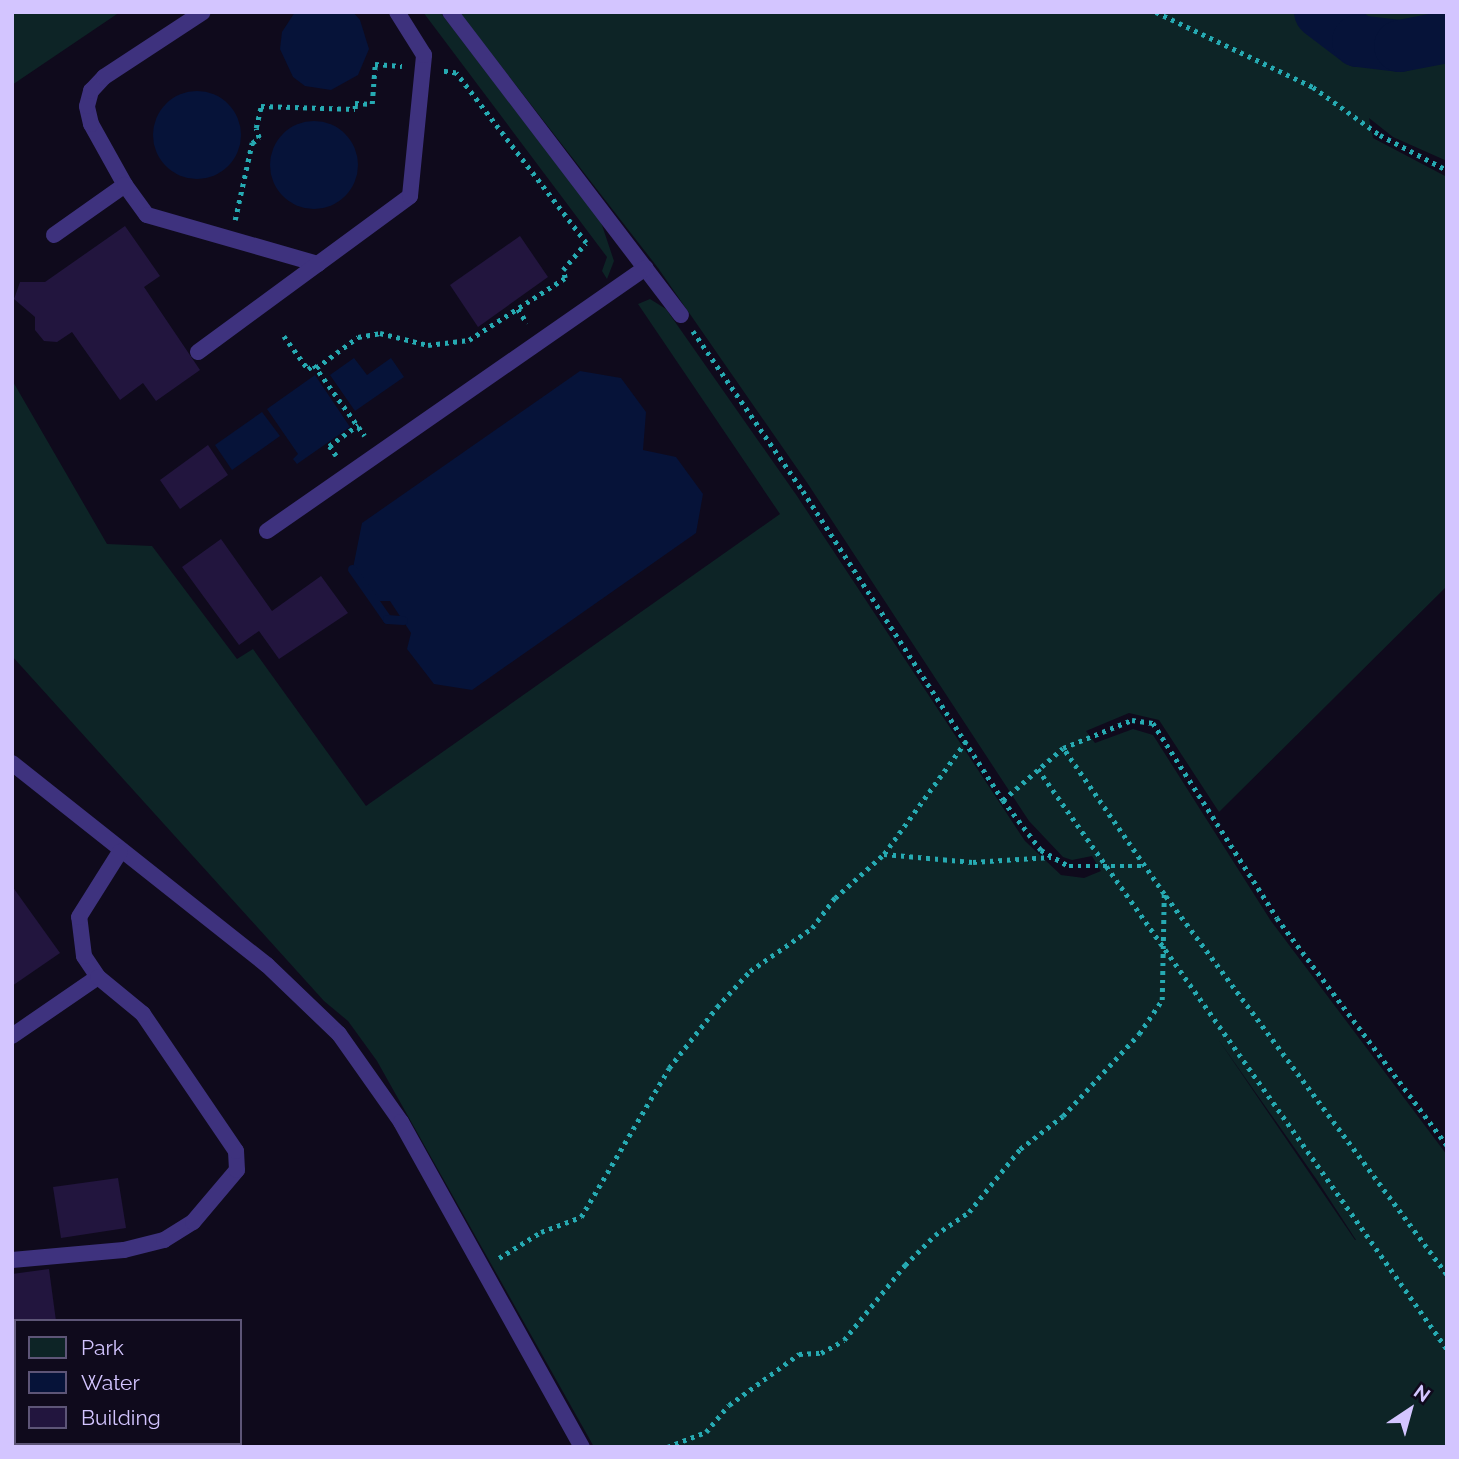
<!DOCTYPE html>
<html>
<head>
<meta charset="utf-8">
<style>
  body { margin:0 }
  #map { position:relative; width:1459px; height:1459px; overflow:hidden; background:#0f0a1c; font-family:Raleway,sans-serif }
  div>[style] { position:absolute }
  .green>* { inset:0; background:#0d2426 }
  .water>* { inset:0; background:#061339 }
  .round { border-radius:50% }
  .stream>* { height:9px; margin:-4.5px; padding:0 4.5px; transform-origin:4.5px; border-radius:4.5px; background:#061339 }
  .river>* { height:52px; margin:-26px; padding:0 26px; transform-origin:26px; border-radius:26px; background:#061339 }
  .building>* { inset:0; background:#22153e }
  .path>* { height:4.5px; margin-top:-2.25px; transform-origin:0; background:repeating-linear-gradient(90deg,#26aab2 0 3.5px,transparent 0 8.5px) }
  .service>* { height:16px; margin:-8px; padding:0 8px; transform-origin:8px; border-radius:8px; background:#3e327e }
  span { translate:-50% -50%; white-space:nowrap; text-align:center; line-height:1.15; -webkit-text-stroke:6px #0f0a1c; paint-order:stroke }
  .frame { position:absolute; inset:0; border:14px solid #d3c5ff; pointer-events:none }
  .legend { position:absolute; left:14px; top:1319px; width:228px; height:126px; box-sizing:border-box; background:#0f0a1c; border:2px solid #5d5577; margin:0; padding:9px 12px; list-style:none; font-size:21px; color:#d3c5ff }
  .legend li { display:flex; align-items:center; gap:14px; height:35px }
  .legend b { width:35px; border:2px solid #5d5577 }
  .north { position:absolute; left:1375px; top:1375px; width:70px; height:70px; -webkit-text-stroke:5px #0f0a1c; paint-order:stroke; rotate:36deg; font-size:19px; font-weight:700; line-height:28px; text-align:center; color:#d3c5ff }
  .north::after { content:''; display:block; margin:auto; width:24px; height:32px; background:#d3c5ff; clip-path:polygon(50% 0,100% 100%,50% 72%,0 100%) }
</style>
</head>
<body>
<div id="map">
  <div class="green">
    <div style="clip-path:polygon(12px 12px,120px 12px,12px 85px)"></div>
    <div style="clip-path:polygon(423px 12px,440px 12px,601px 222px,614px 261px,607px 279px,602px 271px,607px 257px)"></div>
    <div style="clip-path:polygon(evenodd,459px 12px,1307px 12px,1362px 61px,1394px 69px,1431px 43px,1447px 41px,1447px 161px,1393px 137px,1369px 118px,1373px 138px,1447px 177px,1447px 586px,1219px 812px,1159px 720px,1129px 713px,1086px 731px,1095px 743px,1133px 729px,1153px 735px,1271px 921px,1447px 1155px,1447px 1447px,594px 1447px,377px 1061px,348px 1021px,324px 1001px,12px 656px,12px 380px,107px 544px,152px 546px,237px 659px,253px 649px,366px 806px,780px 514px,638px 304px,650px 299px,666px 309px,797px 496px,1025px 841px,1061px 875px,1084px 878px,1101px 871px,1092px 856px,1072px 860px,1063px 857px,1029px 821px,808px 484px,658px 268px,459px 12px,1218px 1039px,1317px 1180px,1356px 1240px,1355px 1240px,1218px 1039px)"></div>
    <div style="clip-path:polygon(1338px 12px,1447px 12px,1447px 30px,1399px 34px,1378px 31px,1361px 28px)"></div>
  </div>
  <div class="water">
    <div style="clip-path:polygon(295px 12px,353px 12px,360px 20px,369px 49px,358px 75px,331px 90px,305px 86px,293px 77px,280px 49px,282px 32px)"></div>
    <div class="round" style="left:153px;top:91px;width:88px;height:88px"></div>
    <div class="round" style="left:270px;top:121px;width:88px;height:88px"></div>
    <div style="clip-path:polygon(354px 358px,367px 375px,391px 358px,404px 377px,355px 411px,330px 375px)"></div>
    <div style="clip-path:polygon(580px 371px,621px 378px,646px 412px,643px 450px,676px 457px,703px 494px,696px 533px,472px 690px,434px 684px,407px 649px,411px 633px,390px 601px,376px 601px,353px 568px,362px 523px)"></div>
    <div style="clip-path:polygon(315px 375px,350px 427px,297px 464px,293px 459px,298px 454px,267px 409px)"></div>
    <div style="clip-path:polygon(262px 412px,280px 436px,232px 470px,215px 445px)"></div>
  </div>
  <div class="stream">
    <div style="left:352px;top:569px;width:61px;rotate:55deg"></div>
    <div style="left:387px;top:619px;width:16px;rotate:4deg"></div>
  </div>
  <div class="river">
    <div style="left:1320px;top:12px;width:48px;rotate:37.3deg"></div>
    <div style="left:1358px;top:41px;width:42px;rotate:6.8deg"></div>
    <div style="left:1400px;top:46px;width:48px;rotate:-10.8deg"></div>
  </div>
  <div class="building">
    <div style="clip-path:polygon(125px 226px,160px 276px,144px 287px,200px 370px,156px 401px,143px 383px,120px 400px,72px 332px,57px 342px,44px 341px,35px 330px,35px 317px,14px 299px,20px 282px,45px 282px)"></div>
    <div style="clip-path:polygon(520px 236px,548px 277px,478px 327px,450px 285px)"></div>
    <div style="clip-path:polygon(208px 445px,228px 475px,180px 509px,160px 480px)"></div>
    <div style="clip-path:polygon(221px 539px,272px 611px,321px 576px,348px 613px,279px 659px,259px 631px,239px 645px,182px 567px)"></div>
    <div style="clip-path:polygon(12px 886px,60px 953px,12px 986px)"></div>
    <div style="clip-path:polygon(118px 1178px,126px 1228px,61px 1238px,53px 1187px)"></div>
    <div style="clip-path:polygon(49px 1269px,56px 1321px,12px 1321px,12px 1274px)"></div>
  </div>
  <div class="path">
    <div style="left:1156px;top:12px;width:174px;rotate:25.5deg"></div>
    <div style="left:1313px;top:87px;width:82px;rotate:35.6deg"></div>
    <div style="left:1380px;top:135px;width:76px;rotate:27.6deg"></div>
    <div style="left:235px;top:220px;width:79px;rotate:-77.6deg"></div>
    <div style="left:252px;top:143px;width:9px;rotate:-36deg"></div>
    <div style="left:259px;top:138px;width:10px;rotate:-107deg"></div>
    <div style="left:256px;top:128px;width:23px;rotate:-77deg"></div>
    <div style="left:261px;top:106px;width:94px;rotate:1.8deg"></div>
    <div style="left:355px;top:109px;width:6px;rotate:-90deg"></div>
    <div style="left:355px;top:103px;width:17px;rotate:3deg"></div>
    <div style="left:372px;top:104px;width:40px;rotate:-85.7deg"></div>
    <div style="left:375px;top:64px;width:27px;rotate:4deg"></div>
    <div style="left:518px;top:309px;width:17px;rotate:57deg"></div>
    <div style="left:693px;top:331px;width:194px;rotate:55.5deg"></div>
    <div style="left:803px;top:491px;width:368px;rotate:57.1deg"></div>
    <div style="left:1003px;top:800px;width:79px;rotate:-40.9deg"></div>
    <div style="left:1063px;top:748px;width:74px;rotate:-22.1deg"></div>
    <div style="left:1132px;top:720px;width:21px;rotate:8deg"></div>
    <div style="left:1153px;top:723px;width:231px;rotate:57.5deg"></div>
    <div style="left:1277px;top:918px;width:284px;rotate:53.2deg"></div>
    <div style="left:284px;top:336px;width:41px;rotate:54deg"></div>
    <div style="left:308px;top:369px;width:7px;rotate:-34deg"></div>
    <div style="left:314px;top:365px;width:87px;rotate:54.3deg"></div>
    <div style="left:316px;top:368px;width:52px;rotate:-36.4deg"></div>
    <div style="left:358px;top:337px;width:22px;rotate:-10deg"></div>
    <div style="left:380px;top:333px;width:49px;rotate:14deg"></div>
    <div style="left:428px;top:345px;width:41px;rotate:-7deg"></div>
    <div style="left:469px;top:340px;width:114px;rotate:-32.9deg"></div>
    <div style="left:565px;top:278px;width:8px;rotate:-104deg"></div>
    <div style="left:563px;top:270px;width:35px;rotate:-50deg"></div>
    <div style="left:586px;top:243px;width:214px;rotate:-127.4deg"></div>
    <div style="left:456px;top:73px;width:14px;rotate:-172deg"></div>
    <div style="left:336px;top:456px;width:12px;rotate:-125deg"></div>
    <div style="left:329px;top:446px;width:36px;rotate:-36deg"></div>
    <div style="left:1038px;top:769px;width:710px;rotate:54.81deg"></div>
    <div style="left:1003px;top:800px;width:63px;rotate:52.8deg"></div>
    <div style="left:1041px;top:850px;width:32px;rotate:30deg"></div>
    <div style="left:1069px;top:866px;width:75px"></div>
    <div style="left:884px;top:854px;width:89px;rotate:5.1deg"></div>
    <div style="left:973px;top:862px;width:78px;rotate:-3.7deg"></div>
    <div style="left:1166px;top:896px;width:472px;rotate:53.4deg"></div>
    <div style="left:499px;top:1258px;width:49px;rotate:-31.8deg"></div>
    <div style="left:541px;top:1232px;width:43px;rotate:-20.6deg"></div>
    <div style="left:581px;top:1217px;width:173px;rotate:-59.4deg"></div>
    <div style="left:669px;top:1068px;width:78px;rotate:-51.8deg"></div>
    <div style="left:717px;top:1007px;width:49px;rotate:-47.5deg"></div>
    <div style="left:750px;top:971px;width:75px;rotate:-34.7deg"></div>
    <div style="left:812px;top:928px;width:38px;rotate:-53deg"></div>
    <div style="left:835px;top:898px;width:66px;rotate:-41.9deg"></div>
    <div style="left:884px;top:854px;width:140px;rotate:-54deg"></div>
    <div style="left:667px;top:1447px;width:42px;rotate:-21deg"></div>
    <div style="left:706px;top:1432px;width:35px;rotate:-50deg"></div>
    <div style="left:729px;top:1405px;width:87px;rotate:-36.1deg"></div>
    <div style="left:799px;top:1354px;width:22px;rotate:-3deg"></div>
    <div style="left:821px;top:1353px;width:26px;rotate:-29deg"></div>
    <div style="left:844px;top:1340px;width:97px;rotate:-50.9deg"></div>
    <div style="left:905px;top:1265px;width:42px;rotate:-45deg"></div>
    <div style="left:935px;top:1235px;width:41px;rotate:-34.1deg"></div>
    <div style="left:969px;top:1212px;width:81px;rotate:-51deg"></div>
    <div style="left:1020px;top:1149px;width:54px;rotate:-37.5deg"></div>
    <div style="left:1063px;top:1116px;width:112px;rotate:-47.2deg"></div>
    <div style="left:1139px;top:1034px;width:41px;rotate:-55.9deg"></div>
    <div style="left:1162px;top:1000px;width:106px;rotate:-88.9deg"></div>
    <div style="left:1164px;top:894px;width:178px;rotate:-124.7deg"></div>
  </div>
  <div class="service">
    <div style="left:450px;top:12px;width:381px;rotate:52.7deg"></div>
    <div style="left:125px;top:185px;width:70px;rotate:-119.1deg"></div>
    <div style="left:91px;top:124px;width:18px;rotate:-103deg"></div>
    <div style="left:87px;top:106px;width:16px;rotate:-75deg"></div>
    <div style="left:91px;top:91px;width:19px;rotate:-47deg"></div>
    <div style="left:104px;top:77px;width:118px;rotate:-33.3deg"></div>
    <div style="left:54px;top:235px;width:87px;rotate:-35.2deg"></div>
    <div style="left:125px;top:185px;width:37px;rotate:54deg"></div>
    <div style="left:147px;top:215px;width:178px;rotate:16deg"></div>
    <div style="left:198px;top:352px;width:263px;rotate:-36.3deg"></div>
    <div style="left:410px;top:196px;width:142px;rotate:-84.3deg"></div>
    <div style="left:424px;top:55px;width:51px;rotate:-122.1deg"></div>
    <div style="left:267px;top:531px;width:461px;rotate:-34.8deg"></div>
    <div style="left:12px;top:763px;width:325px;rotate:38.4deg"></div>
    <div style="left:267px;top:965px;width:100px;rotate:43.8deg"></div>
    <div style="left:339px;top:1034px;width:108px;rotate:54.8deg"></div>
    <div style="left:401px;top:1122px;width:372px;rotate:60.9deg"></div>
    <div style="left:12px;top:1036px;width:104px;rotate:-34.5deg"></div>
    <div style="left:98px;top:977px;width:25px;rotate:-124deg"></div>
    <div style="left:84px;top:956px;width:39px;rotate:-97deg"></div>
    <div style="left:79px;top:917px;width:77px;rotate:-57.8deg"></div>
    <div style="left:12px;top:1260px;width:112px;rotate:-5.1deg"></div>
    <div style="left:124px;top:1250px;width:41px;rotate:-14deg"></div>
    <div style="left:164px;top:1240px;width:34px;rotate:-32deg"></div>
    <div style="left:193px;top:1222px;width:68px;rotate:-49.8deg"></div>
    <div style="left:237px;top:1170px;width:19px;rotate:-93deg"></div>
    <div style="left:236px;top:1151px;width:166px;rotate:-124.2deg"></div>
    <div style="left:143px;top:1014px;width:58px;rotate:-140.6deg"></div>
  </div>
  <div class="frame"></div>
  <ul class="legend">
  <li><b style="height:19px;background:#0d2426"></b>Park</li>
  <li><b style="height:19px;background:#061339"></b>Water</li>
  <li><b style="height:19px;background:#22153e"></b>Building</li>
  </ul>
  <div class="north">N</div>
</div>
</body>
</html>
